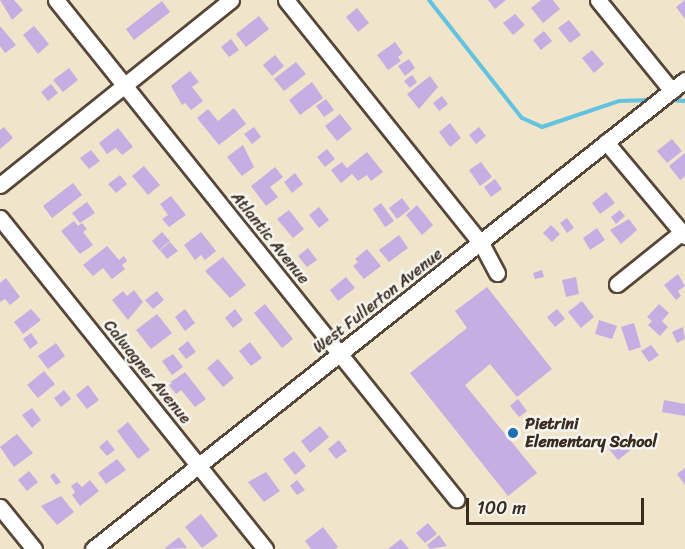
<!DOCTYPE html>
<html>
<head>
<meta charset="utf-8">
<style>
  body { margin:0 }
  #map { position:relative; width:685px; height:549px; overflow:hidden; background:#f0e4cb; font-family:Sriracha,sans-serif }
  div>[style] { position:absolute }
  .stream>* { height:4px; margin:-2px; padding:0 2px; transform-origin:2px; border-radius:2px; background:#62c3e0 }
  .building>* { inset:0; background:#c5aee2 }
  .roads { filter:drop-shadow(2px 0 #564638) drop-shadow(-2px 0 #564638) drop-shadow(0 2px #564638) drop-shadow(0 -2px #564638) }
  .minor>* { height:15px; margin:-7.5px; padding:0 7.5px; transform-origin:7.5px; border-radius:7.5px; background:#fff }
  .dots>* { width:16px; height:16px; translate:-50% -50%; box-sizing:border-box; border:3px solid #f6f6f2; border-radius:50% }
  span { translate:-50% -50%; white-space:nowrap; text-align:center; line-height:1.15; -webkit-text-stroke:5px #f6f6f2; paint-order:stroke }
  .street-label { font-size:16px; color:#3b2a1e }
  .poi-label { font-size:16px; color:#3b2a1e; font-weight:700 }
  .left { translate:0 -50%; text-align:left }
  .scale { position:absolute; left:466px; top:498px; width:178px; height:27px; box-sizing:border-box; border:3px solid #3b2a1e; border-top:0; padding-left:8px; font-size:18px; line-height:21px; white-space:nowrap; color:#3b2a1e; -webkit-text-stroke:4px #f6f6f2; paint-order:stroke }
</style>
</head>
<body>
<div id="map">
  <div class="stream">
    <div style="left:429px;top:0;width:150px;rotate:51.8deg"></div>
    <div style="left:522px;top:118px;width:22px;rotate:24deg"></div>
    <div style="left:542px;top:127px;width:81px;rotate:-18.7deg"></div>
    <div style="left:619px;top:101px;width:32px;rotate:-2deg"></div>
    <div style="left:668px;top:100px;width:17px;rotate:3deg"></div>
  </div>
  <div class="building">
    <div style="clip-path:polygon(0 0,14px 0,23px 10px,12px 20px)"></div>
    <div style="clip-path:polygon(488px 0,506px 0,495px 9px)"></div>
    <div style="clip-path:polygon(541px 0,553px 0,560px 9px,543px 23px,531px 8px)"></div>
    <div style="clip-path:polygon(685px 0,685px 19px,676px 7px)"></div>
    <div style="clip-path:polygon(162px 1px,170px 12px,134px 40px,126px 29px)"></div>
    <div style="clip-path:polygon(357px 8px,369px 23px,358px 32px,346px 17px)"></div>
    <div style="clip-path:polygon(515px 14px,525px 25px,513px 35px,503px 23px)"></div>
    <div style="clip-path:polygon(259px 16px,269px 29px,246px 47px,236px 34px)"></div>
    <div style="clip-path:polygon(569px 20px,581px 35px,570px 43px,558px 28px)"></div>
    <div style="clip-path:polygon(0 26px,16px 45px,5px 53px,0 46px)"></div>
    <div style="clip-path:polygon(34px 26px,49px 44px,38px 54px,23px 35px)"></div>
    <div style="clip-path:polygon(544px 31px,552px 41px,541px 50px,533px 40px)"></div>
    <div style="clip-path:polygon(231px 39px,239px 50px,229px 57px,221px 47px)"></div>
    <div style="clip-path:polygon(395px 42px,403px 53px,398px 57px,401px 61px,388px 70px,377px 55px)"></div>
    <div style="clip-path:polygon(592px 50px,604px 64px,594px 73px,582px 58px)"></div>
    <div style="clip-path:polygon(275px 55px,284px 66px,272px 76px,263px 65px)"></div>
    <div style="clip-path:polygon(409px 59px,415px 68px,405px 76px,398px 66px)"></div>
    <div style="clip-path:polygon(296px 62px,306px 74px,284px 91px,274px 79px)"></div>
    <div style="clip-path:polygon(69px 68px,78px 80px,63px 92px,53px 80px)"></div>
    <div style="clip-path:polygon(190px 71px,199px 82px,192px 87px,203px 101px,191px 110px,185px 103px,182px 105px,171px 86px)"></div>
    <div style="clip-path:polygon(412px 75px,417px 82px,410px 88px,404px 81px)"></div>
    <div style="clip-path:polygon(430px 76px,438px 87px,419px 109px,407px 94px)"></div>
    <div style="clip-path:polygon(312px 82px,323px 98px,300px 115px,289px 100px)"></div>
    <div style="clip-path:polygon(51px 84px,58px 93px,48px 101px,41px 92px)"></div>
    <div style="clip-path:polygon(442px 96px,448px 104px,439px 111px,433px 103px)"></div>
    <div style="clip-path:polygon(326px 99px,334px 110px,324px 117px,316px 106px)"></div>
    <div style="clip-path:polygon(234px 108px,246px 124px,219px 145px,197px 118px,208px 109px,218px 121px)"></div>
    <div style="clip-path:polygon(340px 114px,352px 129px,337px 141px,325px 126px)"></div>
    <div style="clip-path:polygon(450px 123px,461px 138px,450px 147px,439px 132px)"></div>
    <div style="clip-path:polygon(4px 127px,13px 138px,0 149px,0 130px)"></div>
    <div style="clip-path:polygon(254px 127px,261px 137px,252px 144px,244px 134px)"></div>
    <div style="clip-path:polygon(479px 127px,486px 136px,476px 144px,469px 135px)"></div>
    <div style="clip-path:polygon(118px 128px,133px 147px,122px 155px,116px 148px,107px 154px,99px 143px)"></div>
    <div style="clip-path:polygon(672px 139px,682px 151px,667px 163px,657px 151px)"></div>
    <div style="clip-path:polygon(243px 145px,254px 167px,242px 176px,227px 157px)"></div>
    <div style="clip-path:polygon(327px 149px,335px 159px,325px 167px,317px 157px)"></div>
    <div style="clip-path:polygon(91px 150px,100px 161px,89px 169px,80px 158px)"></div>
    <div style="clip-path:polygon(367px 152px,383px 172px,371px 181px,367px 175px,358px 181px,352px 174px,341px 183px,331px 170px,342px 162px,347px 168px)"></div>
    <div style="clip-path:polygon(685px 153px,685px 176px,680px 180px,669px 166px)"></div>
    <div style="clip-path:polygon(481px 162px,492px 177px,480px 186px,469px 170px)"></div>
    <div style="clip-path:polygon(144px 166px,160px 185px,148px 195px,132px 176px)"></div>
    <div style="clip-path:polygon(275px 167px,283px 177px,270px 187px,278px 197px,266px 206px,251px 186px)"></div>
    <div style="clip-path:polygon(295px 173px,303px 184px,292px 193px,284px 182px)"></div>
    <div style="clip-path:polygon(120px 175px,127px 184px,116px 193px,108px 184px)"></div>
    <div style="clip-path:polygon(495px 179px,502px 189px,491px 197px,484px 187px)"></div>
    <div style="clip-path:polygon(73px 183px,82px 195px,52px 218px,43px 206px)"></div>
    <div style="clip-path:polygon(606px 192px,615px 203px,600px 214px,592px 203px)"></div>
    <div style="clip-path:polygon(171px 196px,186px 215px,169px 227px,162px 219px,168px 215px,160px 204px)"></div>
    <div style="clip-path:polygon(402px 198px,410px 209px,397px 219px,389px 208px)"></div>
    <div style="clip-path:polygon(87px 202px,95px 213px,80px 223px,72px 213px)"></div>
    <div style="clip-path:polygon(381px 203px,394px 221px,385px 227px,373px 209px)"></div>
    <div style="clip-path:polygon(417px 205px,433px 225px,422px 235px,406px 215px)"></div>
    <div style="clip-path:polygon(319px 207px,329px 220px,319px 228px,309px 215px)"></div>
    <div style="clip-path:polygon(289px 210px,304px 229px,293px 238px,277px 219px)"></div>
    <div style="clip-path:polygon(620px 210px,625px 216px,616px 224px,611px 217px)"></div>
    <div style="clip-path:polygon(567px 218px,574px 228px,567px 233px,560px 223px)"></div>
    <div style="clip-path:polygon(629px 219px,637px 230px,621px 244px,610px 230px)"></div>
    <div style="clip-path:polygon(74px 221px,78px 226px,82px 223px,87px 229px,83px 232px,93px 245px,80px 254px,61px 231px)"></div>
    <div style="clip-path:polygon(551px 225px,560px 234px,552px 242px,543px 233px)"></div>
    <div style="clip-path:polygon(597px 228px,605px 240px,590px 250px,583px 238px)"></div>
    <div style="clip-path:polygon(162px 232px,170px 241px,159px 250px,152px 241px)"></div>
    <div style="clip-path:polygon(201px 232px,216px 251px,205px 260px,201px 255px,195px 260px,184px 245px)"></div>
    <div style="clip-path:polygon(399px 235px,408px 248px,389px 262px,379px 250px)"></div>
    <div style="clip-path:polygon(170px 242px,178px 251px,167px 259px,160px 250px)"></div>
    <div style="clip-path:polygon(107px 246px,119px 260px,124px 256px,127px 261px,122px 265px,125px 269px,112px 279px,103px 268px,93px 276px,83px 265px)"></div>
    <div style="clip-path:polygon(308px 248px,317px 260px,307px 267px,298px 256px)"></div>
    <div style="clip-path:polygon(367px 249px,381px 266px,364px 279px,353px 266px,358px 262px,355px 259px)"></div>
    <div style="clip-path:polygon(223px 257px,246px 285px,230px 298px,205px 271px)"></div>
    <div style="clip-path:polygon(542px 270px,544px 277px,535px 279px,533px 273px)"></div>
    <div style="clip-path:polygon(678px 274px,685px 286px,678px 291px,681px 296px,676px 300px,664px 285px)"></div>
    <div style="clip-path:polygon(346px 277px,355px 288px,338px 301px,330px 290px)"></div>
    <div style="clip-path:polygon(576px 277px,579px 294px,566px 297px,562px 280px)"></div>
    <div style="clip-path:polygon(6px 278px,20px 297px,10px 305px,5px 299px,0 302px,0 283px)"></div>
    <div style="clip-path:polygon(487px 287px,552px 369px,517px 397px,490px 364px,465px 385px,537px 473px,508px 496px,410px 373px,467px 328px,455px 311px)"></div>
    <div style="clip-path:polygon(134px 290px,143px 302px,128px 320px,112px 300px,123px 291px,127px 296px)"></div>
    <div style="clip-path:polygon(157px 291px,164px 300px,153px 309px,145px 300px)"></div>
    <div style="clip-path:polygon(582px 301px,594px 317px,581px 328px,568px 312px)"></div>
    <div style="clip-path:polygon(265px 304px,293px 339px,282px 348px,254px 313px)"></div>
    <div style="clip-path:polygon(659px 304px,669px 313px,662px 321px,668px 327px,660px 336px,648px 325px,652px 321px,647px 317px)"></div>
    <div style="clip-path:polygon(31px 309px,41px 320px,23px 334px,14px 322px)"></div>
    <div style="clip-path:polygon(185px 309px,195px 323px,185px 331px,175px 317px)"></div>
    <div style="clip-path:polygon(235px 309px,243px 320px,233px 328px,225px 318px)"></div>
    <div style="clip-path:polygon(557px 309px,565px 319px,555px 327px,547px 317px)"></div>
    <div style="clip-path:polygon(157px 314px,172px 333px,151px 349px,136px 330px)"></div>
    <div style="clip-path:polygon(599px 320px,617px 326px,612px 339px,595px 334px)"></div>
    <div style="clip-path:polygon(634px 323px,641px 347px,629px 351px,621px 327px)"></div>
    <div style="clip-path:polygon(683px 327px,685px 339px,677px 343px,672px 332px)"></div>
    <div style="clip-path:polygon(31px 333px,38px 343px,30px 349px,23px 339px)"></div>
    <div style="clip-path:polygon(188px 341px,196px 352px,186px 359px,178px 349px)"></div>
    <div style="clip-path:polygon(250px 342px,262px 358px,251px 366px,239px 351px)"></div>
    <div style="clip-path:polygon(56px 343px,65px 356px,48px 369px,38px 356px)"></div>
    <div style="clip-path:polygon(651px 345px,659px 355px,649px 362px,641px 351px)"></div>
    <div style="clip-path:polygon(173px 354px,183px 367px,172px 375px,162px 361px)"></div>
    <div style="clip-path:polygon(218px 359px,234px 378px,223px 387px,207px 368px)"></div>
    <div style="clip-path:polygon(44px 371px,55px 384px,38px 398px,27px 385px)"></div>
    <div style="clip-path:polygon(185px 372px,206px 399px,195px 407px,181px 390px,176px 394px,168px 384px)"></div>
    <div style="clip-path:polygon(88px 385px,99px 400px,87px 409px,76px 395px)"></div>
    <div style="clip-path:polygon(64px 390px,71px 399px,61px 407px,54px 398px)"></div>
    <div style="clip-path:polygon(518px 399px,527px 411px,519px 417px,510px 406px)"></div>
    <div style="clip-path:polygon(664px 400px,685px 404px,685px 416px,662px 412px)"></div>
    <div style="clip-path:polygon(32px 408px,41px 420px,32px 428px,22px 415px)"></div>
    <div style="clip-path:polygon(128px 422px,150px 450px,138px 459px,117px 431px)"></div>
    <div style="clip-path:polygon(320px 426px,329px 437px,310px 453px,301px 441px)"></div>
    <div style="clip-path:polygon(620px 433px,632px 449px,618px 460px,605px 444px)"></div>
    <div style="clip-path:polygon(17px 434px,33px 453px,14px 467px,0 447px)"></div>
    <div style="clip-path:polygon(107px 440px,115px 450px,107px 456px,99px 447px)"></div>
    <div style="clip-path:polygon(339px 440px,347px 451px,336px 459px,328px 449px)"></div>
    <div style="clip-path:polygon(294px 451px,306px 466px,295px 475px,283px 459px)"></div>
    <div style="clip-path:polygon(117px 459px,126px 470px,106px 484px,98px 473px)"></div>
    <div style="clip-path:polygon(685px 468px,685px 485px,677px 474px)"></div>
    <div style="clip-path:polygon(29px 471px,38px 482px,27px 491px,18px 480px)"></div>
    <div style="clip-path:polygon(266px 472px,280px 491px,264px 502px,248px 482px)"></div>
    <div style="clip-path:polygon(54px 473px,61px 482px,56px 485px,50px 476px)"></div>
    <div style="clip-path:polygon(90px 480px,99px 491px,80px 506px,72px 495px,75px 492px,71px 486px,77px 482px,82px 487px)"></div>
    <div style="clip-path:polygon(297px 480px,305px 490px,297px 495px,290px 486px)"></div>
    <div style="clip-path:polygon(61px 496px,74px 512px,57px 525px,41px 506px)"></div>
    <div style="clip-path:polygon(201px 514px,218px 536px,202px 548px,185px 527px)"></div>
    <div style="clip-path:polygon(428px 523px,437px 534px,425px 543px,416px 533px)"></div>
    <div style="clip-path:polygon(323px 527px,338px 547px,335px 549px,311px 549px,305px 541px)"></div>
    <div style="clip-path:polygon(439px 535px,447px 546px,430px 549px,427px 545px)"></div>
    <div style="clip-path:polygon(179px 537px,187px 548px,166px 549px,165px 548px)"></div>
    <div style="clip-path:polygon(401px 539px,409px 549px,388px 549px)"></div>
  </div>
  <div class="roads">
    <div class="minor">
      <div style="left:56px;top:0;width:640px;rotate:51.28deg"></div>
      <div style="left:286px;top:0;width:312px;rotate:51.3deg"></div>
      <div style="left:481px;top:243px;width:34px;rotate:62deg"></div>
      <div style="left:598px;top:0;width:117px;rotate:50.9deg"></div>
      <div style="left:606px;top:142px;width:123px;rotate:50deg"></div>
      <div style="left:0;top:185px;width:296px;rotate:-38.7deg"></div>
      <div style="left:0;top:218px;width:424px;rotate:51.3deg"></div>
      <div style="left:617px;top:284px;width:83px;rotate:-38.7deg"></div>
      <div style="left:0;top:507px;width:54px;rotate:51deg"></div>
      <div style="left:93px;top:549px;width:755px;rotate:-38.39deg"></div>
    </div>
  </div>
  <div class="dots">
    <div style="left:513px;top:433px;background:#1f6fb2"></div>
  </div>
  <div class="street-label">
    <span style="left:270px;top:238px;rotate:51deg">Atlantic Avenue</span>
    <span style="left:378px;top:301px;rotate:-38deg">West Fullerton Avenue</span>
    <span style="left:147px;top:372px;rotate:51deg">Calwagner Avenue</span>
  </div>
  <div class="poi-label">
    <span class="left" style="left:525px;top:433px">Pietrini<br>Elementary School</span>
  </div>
  <div class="scale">100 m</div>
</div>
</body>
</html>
